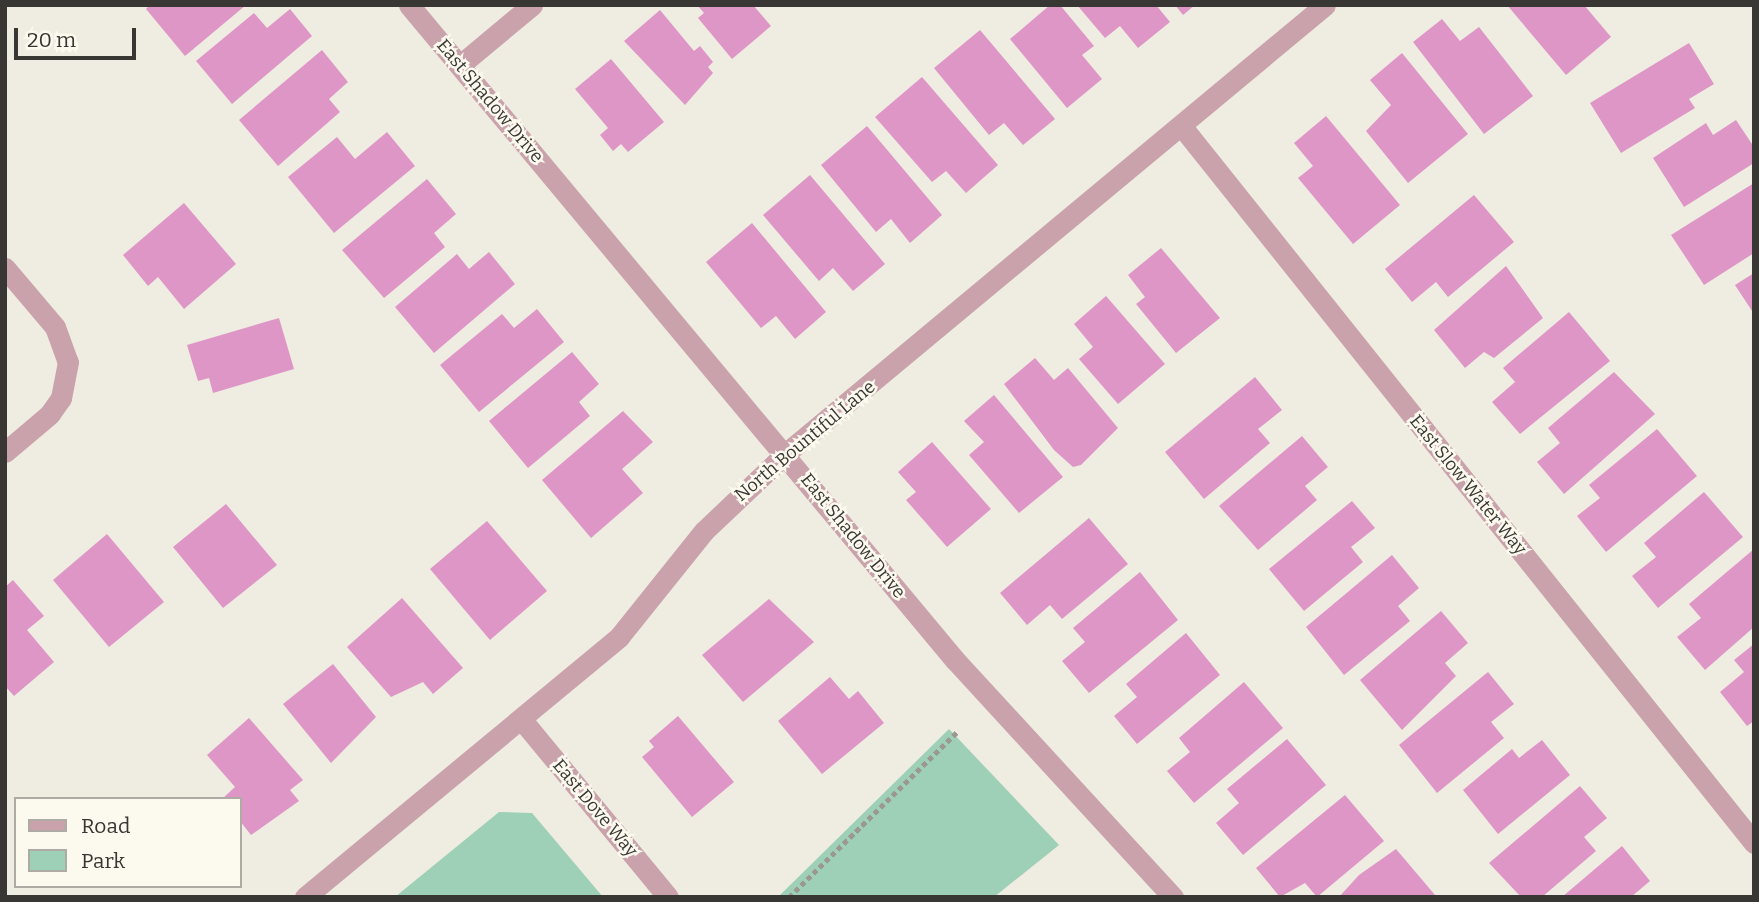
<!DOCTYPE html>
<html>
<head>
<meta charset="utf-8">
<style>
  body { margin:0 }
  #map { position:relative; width:1759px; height:902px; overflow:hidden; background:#efece1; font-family:Bitter,serif }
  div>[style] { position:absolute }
  .green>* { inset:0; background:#9dd0b6 }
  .building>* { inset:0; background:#de96c7 }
  .path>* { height:4.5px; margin-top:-2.25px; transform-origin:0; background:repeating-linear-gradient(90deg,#9a9890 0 5px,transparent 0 8.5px) }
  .minor>* { height:21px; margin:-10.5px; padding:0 10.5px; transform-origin:10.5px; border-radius:10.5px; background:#c9a2ac }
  span { translate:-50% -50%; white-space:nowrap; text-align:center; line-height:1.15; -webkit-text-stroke:5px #fcf9ef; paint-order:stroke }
  .street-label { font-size:18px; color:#383733 }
  .frame { position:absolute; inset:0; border:7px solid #383733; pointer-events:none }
  .legend { position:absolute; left:14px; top:797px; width:228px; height:91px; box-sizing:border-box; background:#fcf9ef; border:2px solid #aeaba4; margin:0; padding:9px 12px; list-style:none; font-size:21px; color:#383733 }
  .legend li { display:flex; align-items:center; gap:14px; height:35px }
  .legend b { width:35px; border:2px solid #aeaba4 }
  .scale { position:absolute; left:14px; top:28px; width:122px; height:32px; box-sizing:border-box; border:4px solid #383733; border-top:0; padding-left:9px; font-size:21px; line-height:24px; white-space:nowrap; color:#383733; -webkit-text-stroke:5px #fcf9ef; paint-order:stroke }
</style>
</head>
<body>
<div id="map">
  <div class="green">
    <div style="clip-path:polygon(949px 729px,1059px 845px,994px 897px,778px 897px)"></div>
    <div style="clip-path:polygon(499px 812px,532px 813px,603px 897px,395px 897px)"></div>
  </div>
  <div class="building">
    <div style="clip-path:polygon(150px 5px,246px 5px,185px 56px,146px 9px)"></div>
    <div style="clip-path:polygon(697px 5px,753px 5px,771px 26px,732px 59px,698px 18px,704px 13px)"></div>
    <div style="clip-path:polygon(1050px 5px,1060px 5px,1094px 46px,1082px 55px,1102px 79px,1067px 108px,1010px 39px)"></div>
    <div style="clip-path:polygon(1077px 5px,1156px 5px,1170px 22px,1138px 48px,1120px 26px,1105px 38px)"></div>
    <div style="clip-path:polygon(1175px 5px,1195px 5px,1183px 15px)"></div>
    <div style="clip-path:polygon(1507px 5px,1584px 5px,1611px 37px,1566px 75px)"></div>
    <div style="clip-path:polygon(290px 9px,312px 36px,232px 104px,196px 61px,254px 13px,267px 28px)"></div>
    <div style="clip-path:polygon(660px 10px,694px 51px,700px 46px,713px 62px,708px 67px,713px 73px,685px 105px,624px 41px)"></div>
    <div style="clip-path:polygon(1442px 19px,1460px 41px,1479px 27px,1533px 96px,1484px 134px,1413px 42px)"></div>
    <div style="clip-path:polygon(980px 30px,1055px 119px,1023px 145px,1004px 123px,989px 135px,934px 68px)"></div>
    <div style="clip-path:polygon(1689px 43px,1714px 84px,1689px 99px,1695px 108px,1621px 153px,1590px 103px)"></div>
    <div style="clip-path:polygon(322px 50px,348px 82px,329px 99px,340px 112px,278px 166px,239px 120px)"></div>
    <div style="clip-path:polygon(1402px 53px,1468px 134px,1408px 183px,1366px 131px,1391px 105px,1370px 80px)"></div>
    <div style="clip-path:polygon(611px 59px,664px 122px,628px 152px,621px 144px,613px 151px,600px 135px,608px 128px,575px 89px)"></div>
    <div style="clip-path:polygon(922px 77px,998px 165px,966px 193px,946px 171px,932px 182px,875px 117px)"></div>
    <div style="clip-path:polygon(1326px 116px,1400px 205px,1353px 244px,1298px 178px,1313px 166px,1294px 143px)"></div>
    <div style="clip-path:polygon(1736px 120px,1754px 147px,1754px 163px,1684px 207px,1653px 158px,1706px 123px,1713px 135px)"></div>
    <div style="clip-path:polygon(867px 126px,942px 215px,910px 243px,891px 219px,876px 232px,821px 165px)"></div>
    <div style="clip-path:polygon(387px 132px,415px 166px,334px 233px,288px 177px,337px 137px,355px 159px)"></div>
    <div style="clip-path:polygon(810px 175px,885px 264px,853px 291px,833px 268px,819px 281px,763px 215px)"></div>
    <div style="clip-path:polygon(427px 179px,456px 214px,434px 233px,445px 247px,384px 298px,342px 250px)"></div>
    <div style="clip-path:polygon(1754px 183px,1754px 253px,1704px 285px,1671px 235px)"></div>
    <div style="clip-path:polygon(1474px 195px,1514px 242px,1448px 297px,1436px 282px,1412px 302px,1385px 269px)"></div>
    <div style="clip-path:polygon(184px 203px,236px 264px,184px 309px,158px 277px,148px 286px,123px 255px)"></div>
    <div style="clip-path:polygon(752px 223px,826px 312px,795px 339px,776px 316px,761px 328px,706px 262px)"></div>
    <div style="clip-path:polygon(1161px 248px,1220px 318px,1176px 353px,1136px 304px,1145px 297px,1128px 275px)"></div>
    <div style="clip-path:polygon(489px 252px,515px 284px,434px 353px,395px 307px,457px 254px,469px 269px)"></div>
    <div style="clip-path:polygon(1506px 266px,1543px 318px,1494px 358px,1484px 352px,1465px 368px,1434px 330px)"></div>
    <div style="clip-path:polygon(1754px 273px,1754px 314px,1735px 285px)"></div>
    <div style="clip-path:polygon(1106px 296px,1165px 364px,1118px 404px,1079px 359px,1093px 347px,1074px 324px)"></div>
    <div style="clip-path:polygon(537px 309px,564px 342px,479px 412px,440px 365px,502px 314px,514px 328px)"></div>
    <div style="clip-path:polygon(1569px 312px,1610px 361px,1520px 434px,1492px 402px,1515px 382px,1503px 368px)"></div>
    <div style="clip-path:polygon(279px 318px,294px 369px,213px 393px,209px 378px,198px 381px,187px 345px)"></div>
    <div style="clip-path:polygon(572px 352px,599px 384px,579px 402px,590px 416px,528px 468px,489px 421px)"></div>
    <div style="clip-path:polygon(1035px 358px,1054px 380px,1068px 368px,1118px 428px,1081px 465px,1073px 467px,1054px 450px,1004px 384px)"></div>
    <div style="clip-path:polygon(1614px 372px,1655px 414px,1564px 494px,1537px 462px,1560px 443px,1548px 428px)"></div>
    <div style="clip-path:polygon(1255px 377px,1282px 410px,1258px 429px,1270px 443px,1204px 499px,1165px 452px)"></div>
    <div style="clip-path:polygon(994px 395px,1063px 477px,1019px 513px,969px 455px,984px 442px,964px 421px)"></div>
    <div style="clip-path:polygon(623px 411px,653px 442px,622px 469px,643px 493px,591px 538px,542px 480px)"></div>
    <div style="clip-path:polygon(1657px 429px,1697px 476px,1606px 552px,1577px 516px,1600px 498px,1589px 485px)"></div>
    <div style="clip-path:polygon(1302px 436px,1328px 467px,1305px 486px,1317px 500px,1258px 550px,1219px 506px)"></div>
    <div style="clip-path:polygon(932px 442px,991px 509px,947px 547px,906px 500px,916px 492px,898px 472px)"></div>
    <div style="clip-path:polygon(1704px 492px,1743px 537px,1658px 608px,1632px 576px,1656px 557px,1644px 543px)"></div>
    <div style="clip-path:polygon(1352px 501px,1375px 528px,1351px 547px,1363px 562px,1304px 611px,1269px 569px)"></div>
    <div style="clip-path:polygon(226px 504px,277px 565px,223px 608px,173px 547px)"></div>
    <div style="clip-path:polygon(1089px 518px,1128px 564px,1062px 619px,1050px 605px,1027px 625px,1000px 593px)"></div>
    <div style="clip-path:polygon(487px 521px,547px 591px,490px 640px,430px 569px)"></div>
    <div style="clip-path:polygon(107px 534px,164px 602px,109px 647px,53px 580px)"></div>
    <div style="clip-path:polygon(1754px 549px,1754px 627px,1705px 670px,1677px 637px,1701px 618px,1689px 604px)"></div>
    <div style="clip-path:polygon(1392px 555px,1419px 588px,1398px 606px,1410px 621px,1344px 675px,1306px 627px)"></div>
    <div style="clip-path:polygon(1140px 572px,1178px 620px,1089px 693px,1062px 661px,1085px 642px,1073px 628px)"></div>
    <div style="clip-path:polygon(13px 580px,44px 616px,27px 630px,54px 662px,14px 696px,5px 686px,5px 587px)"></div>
    <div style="clip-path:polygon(402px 598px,463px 668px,433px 694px,423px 682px,391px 697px,347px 647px)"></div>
    <div style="clip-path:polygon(769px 599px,814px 642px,743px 702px,702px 655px)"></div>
    <div style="clip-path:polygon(1441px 611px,1468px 643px,1445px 663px,1456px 676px,1402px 730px,1360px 680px)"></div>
    <div style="clip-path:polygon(1186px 633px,1220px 675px,1137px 744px,1114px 716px,1137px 697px,1126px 684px)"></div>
    <div style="clip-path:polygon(1754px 644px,1754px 721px,1747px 726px,1720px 692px,1744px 672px,1734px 660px)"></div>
    <div style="clip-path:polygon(333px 664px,376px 717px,331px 763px,283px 704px)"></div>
    <div style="clip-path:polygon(1488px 672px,1514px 704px,1491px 722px,1504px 738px,1437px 793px,1399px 745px)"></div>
    <div style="clip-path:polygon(830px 677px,849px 699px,858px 691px,884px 723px,822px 774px,778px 721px)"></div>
    <div style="clip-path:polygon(1244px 682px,1283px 728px,1194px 803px,1167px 771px,1190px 752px,1179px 738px)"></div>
    <div style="clip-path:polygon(678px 716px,734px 782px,692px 817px,642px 757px,654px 747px,649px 741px)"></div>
    <div style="clip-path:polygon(249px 718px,303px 780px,290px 790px,299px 801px,251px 835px,240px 821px,240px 799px,222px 799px,235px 787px,207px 755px)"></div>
    <div style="clip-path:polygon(1287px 739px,1326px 785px,1243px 855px,1216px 823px,1239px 803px,1227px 789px)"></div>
    <div style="clip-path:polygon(1542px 740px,1570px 775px,1498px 834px,1463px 790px,1512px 749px,1519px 758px)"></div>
    <div style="clip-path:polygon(1580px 786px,1607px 818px,1584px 837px,1596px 851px,1542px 897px,1521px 897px,1489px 863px)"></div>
    <div style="clip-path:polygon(1345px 795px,1384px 841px,1317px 897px,1305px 883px,1280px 897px,1256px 868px)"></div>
    <div style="clip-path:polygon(1622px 846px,1650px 881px,1631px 897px,1562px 897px)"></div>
    <div style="clip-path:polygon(1396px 849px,1435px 895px,1339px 897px,1359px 875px)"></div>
  </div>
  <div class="path">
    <div style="left:789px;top:897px;width:238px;rotate:-44.5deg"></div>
  </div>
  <div class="minor">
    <div style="left:409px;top:5px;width:853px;rotate:50.19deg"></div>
    <div style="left:955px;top:660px;width:322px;rotate:47.4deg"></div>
    <div style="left:460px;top:65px;width:94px;rotate:-39.8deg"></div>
    <div style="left:1183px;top:128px;width:915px;rotate:51.39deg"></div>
    <div style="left:5px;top:268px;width:77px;rotate:49.7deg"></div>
    <div style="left:55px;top:327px;width:37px;rotate:70deg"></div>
    <div style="left:68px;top:362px;width:37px;rotate:101deg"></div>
    <div style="left:61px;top:398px;width:19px;rotate:125deg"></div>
    <div style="left:50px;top:414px;width:59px;rotate:139.8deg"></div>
    <div style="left:522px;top:720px;width:229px;rotate:50.5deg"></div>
    <div style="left:305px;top:897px;width:408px;rotate:-39.6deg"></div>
    <div style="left:619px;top:637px;width:136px;rotate:-51.3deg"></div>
    <div style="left:704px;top:531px;width:112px;rotate:-43.5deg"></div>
    <div style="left:785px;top:454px;width:702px;rotate:-39.74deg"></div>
  </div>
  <div class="street-label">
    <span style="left:490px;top:101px;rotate:50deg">East Shadow Drive</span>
    <span style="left:805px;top:441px;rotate:-40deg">North Bountiful Lane</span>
    <span style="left:1468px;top:485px;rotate:51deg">East Slow Water Way</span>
    <span style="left:853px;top:536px;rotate:51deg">East Shadow Drive</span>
    <span style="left:595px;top:808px;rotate:50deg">East Dove Way</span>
  </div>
  <div class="frame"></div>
  <ul class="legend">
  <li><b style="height:9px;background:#c9a2ac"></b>Road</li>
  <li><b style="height:19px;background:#9dd0b6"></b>Park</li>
  </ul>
  <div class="scale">20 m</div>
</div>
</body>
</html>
